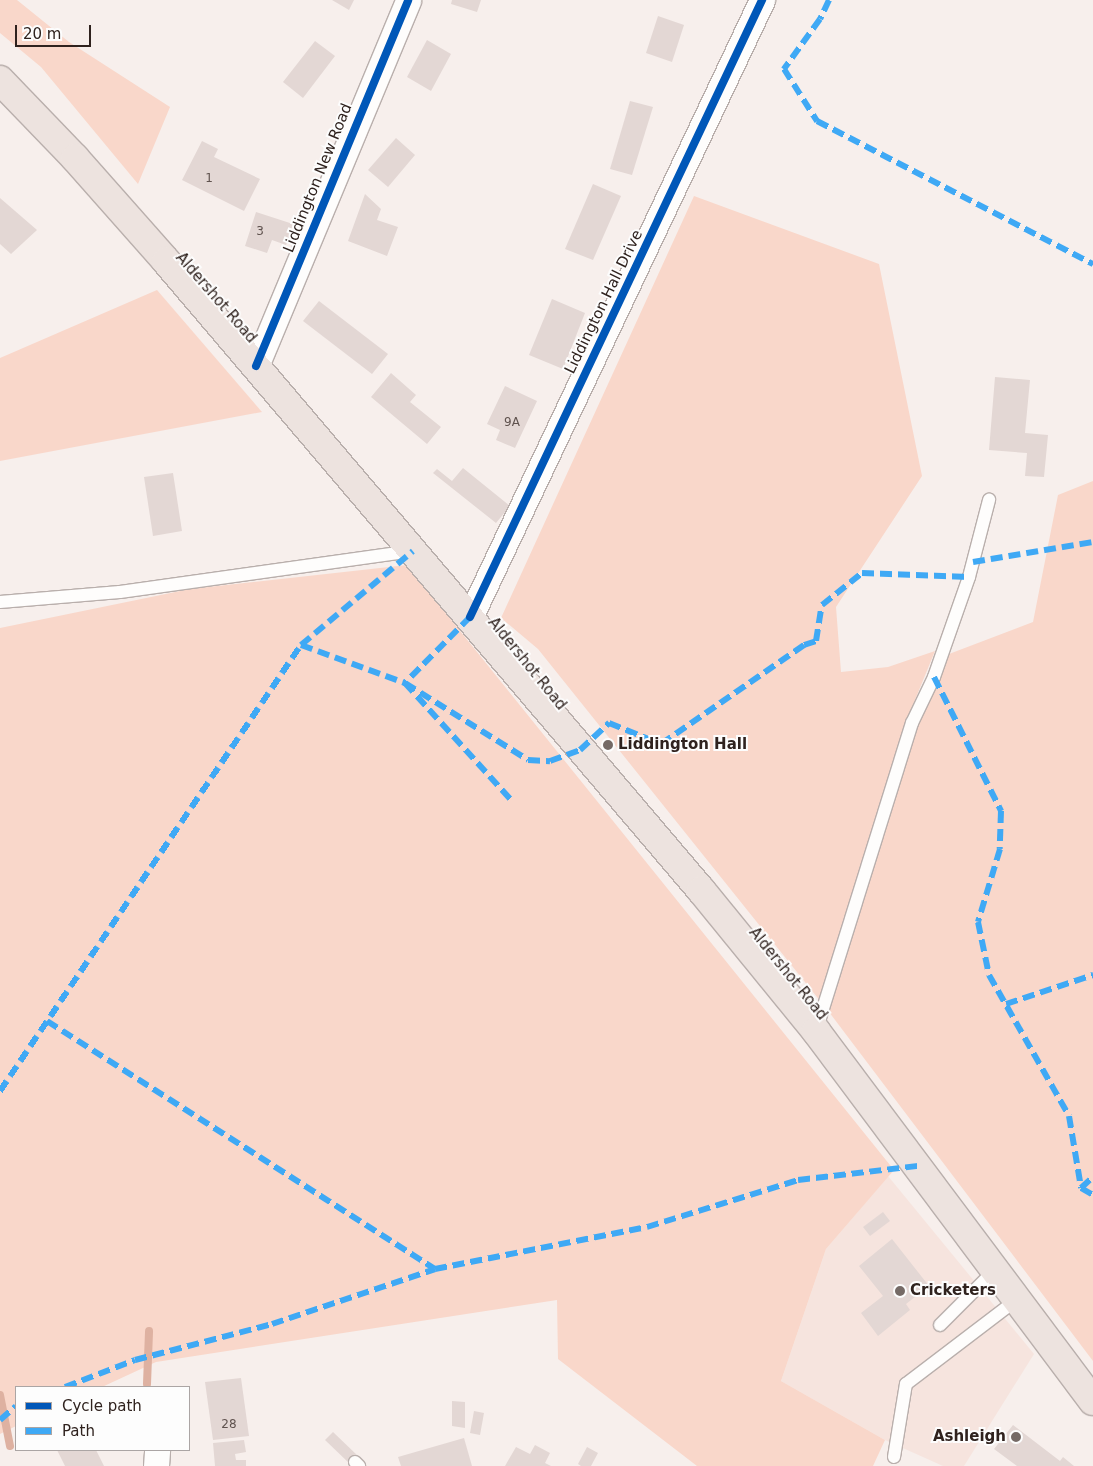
<!DOCTYPE html>
<html>
<head>
<meta charset="utf-8">
<style>
  body { margin:0 }
  #map { position:relative; width:1093px; height:1466px; overflow:hidden; background:#f7efec; font-family:"DejaVu Sans",sans-serif }
  div>[style] { position:absolute }
  .built>* { inset:0; background:#f6e4de }
  .green>* { inset:0; background:#f9d7ca }
  .stream>* { height:8px; margin:-4px; padding:0 4px; transform-origin:4px; border-radius:4px; background:#deb1a1 }
  .building>* { inset:0; background:#e3d7d4 }
  .roads { filter:drop-shadow(1px 0 #b9afac) drop-shadow(-1px 0 #b9afac) drop-shadow(0 1px #b9afac) drop-shadow(0 -1px #b9afac) }
  .lane>* { height:12px; margin:-6px; padding:0 6px; transform-origin:6px; border-radius:6px; background:#fefdfc }
  .street>* { height:25px; margin:-12.5px; padding:0 12.5px; transform-origin:12.5px; border-radius:12.5px; background:#fefdfc }
  .primary>* { height:28px; margin:-14px; padding:0 14px; transform-origin:14px; border-radius:14px; background:#ede3df }
  .quiet>* { height:6px; margin-top:-3px; transform-origin:0; background:repeating-linear-gradient(90deg,#3fa9f5 0 12px,transparent 0 18px) }
  .cycleway>* { height:8px; margin:-4px; padding:0 4px; transform-origin:4px; border-radius:4px; background:#0057b8 }
  .dots>* { width:14px; height:14px; translate:-50% -50%; box-sizing:border-box; border:2px solid #fdfdfd; border-radius:50% }
  span { translate:-50% -50%; white-space:nowrap; text-align:center; line-height:1.15; -webkit-text-stroke:4px #fdfdfd; paint-order:stroke }
  .number-label { font-size:12px; color:#5f524e }
  .number-label span { -webkit-text-stroke-width:0 }
  .street-label { font-size:15px; color:#2f221e }
  .poi-label { font-size:15px; color:#2f221e; font-weight:700 }
  .left { translate:0 -50%; text-align:left }
  .right { translate:-100% -50%; text-align:right }
  .legend { position:absolute; left:15px; top:1386px; width:175px; height:65px; box-sizing:border-box; background:#fdfdfd; border:1px solid #aba5a4; margin:0; padding:6px 9px; list-style:none; font-size:15px; color:#2f221e }
  .legend li { display:flex; align-items:center; gap:10px; height:25px }
  .legend b { width:25px; border:1px solid #aba5a4 }
  .scale { position:absolute; left:15px; top:25px; width:76px; height:22px; box-sizing:border-box; border:2px solid #2f221e; border-top:0; padding-left:6px; font-size:15px; line-height:18px; white-space:nowrap; color:#2f221e; -webkit-text-stroke:4px #fdfdfd; paint-order:stroke }
</style>
</head>
<body>
<div id="map">
  <div class="built">
    <div style="clip-path:polygon(888px 1176px,1034px 1354px,964px 1466px,943px 1466px,885px 1440px,781px 1381px,826px 1249px)"></div>
  </div>
  <div class="green">
    <div style="clip-path:polygon(0 0,17px 0,69px 42px,170px 107px,138px 184px,41px 67px,0 33px)"></div>
    <div style="clip-path:polygon(694px 196px,879px 264px,922px 476px,836px 607px,841px 672px,888px 667px,935px 651px,906px 722px,821px 1002px,538px 649px,501px 618px)"></div>
    <div style="clip-path:polygon(157px 290px,262px 412px,0 461px,0 358px)"></div>
    <div style="clip-path:polygon(1093px 481px,1093px 1361px,829px 1012px,918px 724px,949px 654px,1033px 622px,1058px 495px)"></div>
    <div style="clip-path:polygon(407px 565px,894px 1170px,826px 1249px,781px 1381px,885px 1440px,873px 1466px,697px 1466px,558px 1359px,557px 1300px,156px 1362px,102px 1387px,16px 1387px,16px 1426px,0 1434px,0 628px,190px 589px)"></div>
  </div>
  <div class="stream">
    <div style="left:147px;top:1384px;width:53px;rotate:-87.8deg"></div>
    <div style="left:0;top:1395px;width:52px;rotate:78.9deg"></div>
  </div>
  <div class="building">
    <div style="clip-path:polygon(332px 0,354px 0,349px 10px)"></div>
    <div style="clip-path:polygon(452px 0,481px 0,477px 12px,451px 4px)"></div>
    <div style="clip-path:polygon(658px 16px,684px 25px,672px 62px,646px 53px)"></div>
    <div style="clip-path:polygon(427px 40px,451px 54px,431px 91px,407px 77px)"></div>
    <div style="clip-path:polygon(315px 41px,335px 56px,303px 98px,283px 82px)"></div>
    <div style="clip-path:polygon(630px 101px,653px 107px,632px 175px,610px 169px)"></div>
    <div style="clip-path:polygon(396px 138px,415px 155px,388px 187px,368px 170px)"></div>
    <div style="clip-path:polygon(202px 141px,218px 149px,214px 157px,260px 179px,244px 211px,182px 180px)"></div>
    <div style="clip-path:polygon(593px 184px,621px 196px,593px 260px,565px 249px)"></div>
    <div style="clip-path:polygon(365px 194px,381px 209px,377px 220px,398px 227px,387px 256px,348px 241px)"></div>
    <div style="clip-path:polygon(0 198px,37px 230px,11px 254px,0 244px)"></div>
    <div style="clip-path:polygon(256px 212px,293px 224px,286px 245px,272px 240px,267px 253px,245px 246px)"></div>
    <div style="clip-path:polygon(552px 299px,585px 313px,563px 369px,529px 355px)"></div>
    <div style="clip-path:polygon(319px 301px,388px 354px,372px 374px,303px 321px)"></div>
    <div style="clip-path:polygon(391px 373px,416px 395px,410px 402px,441px 427px,427px 444px,371px 397px)"></div>
    <div style="clip-path:polygon(995px 377px,1030px 380px,1025px 433px,1048px 435px,1044px 477px,1025px 476px,1027px 453px,989px 450px)"></div>
    <div style="clip-path:polygon(505px 386px,537px 401px,515px 448px,496px 440px,500px 430px,487px 424px)"></div>
    <div style="clip-path:polygon(463px 468px,510px 506px,496px 523px,433px 473px,437px 469px,452px 481px)"></div>
    <div style="clip-path:polygon(173px 473px,182px 531px,153px 536px,144px 477px)"></div>
    <div style="clip-path:polygon(883px 1212px,890px 1221px,870px 1236px,863px 1227px)"></div>
    <div style="clip-path:polygon(892px 1239px,929px 1286px,906px 1304px,910px 1310px,878px 1336px,861px 1313px,883px 1296px,859px 1266px)"></div>
    <div style="clip-path:polygon(241px 1378px,249px 1436px,213px 1440px,205px 1382px)"></div>
    <div style="clip-path:polygon(452px 1401px,465px 1402px,465px 1428px,452px 1426px)"></div>
    <div style="clip-path:polygon(474px 1411px,484px 1413px,480px 1435px,470px 1433px)"></div>
    <div style="clip-path:polygon(1013px 1425px,1060px 1461px,1063px 1457px,1074px 1466px,1017px 1466px,994px 1449px)"></div>
    <div style="clip-path:polygon(333px 1432px,358px 1456px,350px 1464px,325px 1440px)"></div>
    <div style="clip-path:polygon(464px 1438px,472px 1466px,401px 1466px,398px 1457px)"></div>
    <div style="clip-path:polygon(244px 1440px,246px 1452px,235px 1454px,236px 1460px,246px 1460px,246px 1466px,215px 1466px,213px 1443px)"></div>
    <div style="clip-path:polygon(535px 1445px,550px 1453px,545px 1463px,551px 1466px,505px 1466px,516px 1447px,530px 1454px)"></div>
    <div style="clip-path:polygon(587px 1447px,598px 1453px,591px 1466px,581px 1466px,578px 1464px)"></div>
    <div style="clip-path:polygon(57px 1450px,96px 1450px,104px 1466px,65px 1466px)"></div>
  </div>
  <div class="roads">
    <div class="lane">
      <div style="left:0;top:602px;width:120px;rotate:-4.8deg"></div>
      <div style="left:120px;top:592px;width:295px;rotate:-8deg"></div>
      <div style="left:816px;top:1031px;width:323px;rotate:-72.7deg"></div>
      <div style="left:912px;top:723px;width:51px;rotate:-64.4deg"></div>
      <div style="left:934px;top:677px;width:106px;rotate:-70.7deg"></div>
      <div style="left:969px;top:577px;width:80px;rotate:-75.4deg"></div>
      <div style="left:940px;top:1325px;width:78px;rotate:-45deg"></div>
      <div style="left:894px;top:1457px;width:74px;rotate:-80.7deg"></div>
      <div style="left:906px;top:1384px;width:137px;rotate:-37.3deg"></div>
      <div style="left:355px;top:1462px;width:6px;rotate:45deg"></div>
    </div>
    <div class="street">
      <div style="left:256px;top:366px;width:396px;rotate:-67.4deg"></div>
      <div style="left:470px;top:617px;width:683px;rotate:-64.67deg"></div>
      <div style="left:156px;top:1466px;width:16px;rotate:-86deg"></div>
    </div>
    <div class="primary">
      <div style="left:0;top:80px;width:108px;rotate:46.1deg"></div>
      <div style="left:75px;top:158px;width:137px;rotate:48.5deg"></div>
      <div style="left:166px;top:261px;width:826px;rotate:49.62deg"></div>
      <div style="left:701px;top:890px;width:182px;rotate:50.8deg"></div>
      <div style="left:816px;top:1031px;width:462px;rotate:53.2deg"></div>
    </div>
  </div>
  <div class="quiet">
    <div style="left:829px;top:0;width:21px;rotate:115deg"></div>
    <div style="left:820px;top:19px;width:62px;rotate:125.8deg"></div>
    <div style="left:784px;top:69px;width:62px;rotate:57.6deg"></div>
    <div style="left:817px;top:121px;width:311px;rotate:27.4deg"></div>
    <div style="left:973px;top:562px;width:122px;rotate:-9.5deg"></div>
    <div style="left:470px;top:617px;width:93px;rotate:134.6deg"></div>
    <div style="left:405px;top:683px;width:158px;rotate:47.8deg"></div>
    <div style="left:301px;top:645px;width:111px;rotate:20.1deg"></div>
    <div style="left:405px;top:683px;width:145px;rotate:32deg"></div>
    <div style="left:528px;top:760px;width:22px;rotate:3deg"></div>
    <div style="left:550px;top:761px;width:32px;rotate:-20deg"></div>
    <div style="left:580px;top:750px;width:40px;rotate:-43deg"></div>
    <div style="left:609px;top:723px;width:56px;rotate:22deg"></div>
    <div style="left:661px;top:744px;width:174px;rotate:-34.7deg"></div>
    <div style="left:804px;top:645px;width:13px;rotate:-18deg"></div>
    <div style="left:816px;top:641px;width:36px;rotate:-81deg"></div>
    <div style="left:822px;top:605px;width:51px;rotate:-38.7deg"></div>
    <div style="left:862px;top:573px;width:107px;rotate:2.1deg"></div>
    <div style="left:934px;top:677px;width:150px;rotate:63.4deg"></div>
    <div style="left:1001px;top:811px;width:38px;rotate:92deg"></div>
    <div style="left:1000px;top:849px;width:76px;rotate:106.8deg"></div>
    <div style="left:978px;top:922px;width:54px;rotate:78.3deg"></div>
    <div style="left:989px;top:975px;width:162px;rotate:60.4deg"></div>
    <div style="left:1069px;top:1116px;width:73px;rotate:80.5deg"></div>
    <div style="left:1006px;top:1004px;width:92px;rotate:-18.4deg"></div>
    <div style="left:47px;top:1021px;width:460px;rotate:32.6deg"></div>
    <div style="left:0;top:1091px;width:538px;rotate:-55.99deg"></div>
    <div style="left:301px;top:645px;width:146px;rotate:-40deg"></div>
    <div style="left:1081px;top:1188px;width:16px;rotate:-43deg"></div>
    <div style="left:1081px;top:1188px;width:14px;rotate:30deg"></div>
    <div style="left:65px;top:1387px;width:75px;rotate:-21.1deg"></div>
    <div style="left:135px;top:1360px;width:142px;rotate:-14.7deg"></div>
    <div style="left:272px;top:1324px;width:172px;rotate:-18.6deg"></div>
    <div style="left:435px;top:1269px;width:216px;rotate:-11.2deg"></div>
    <div style="left:647px;top:1227px;width:158px;rotate:-17.3deg"></div>
    <div style="left:798px;top:1180px;width:121px;rotate:-6.7deg"></div>
    <div style="left:0;top:1420px;width:21px;rotate:-41deg"></div>
  </div>
  <div class="cycleway">
    <div style="left:256px;top:366px;width:396px;rotate:-67.4deg"></div>
    <div style="left:470px;top:617px;width:683px;rotate:-64.67deg"></div>
  </div>
  <div class="dots">
    <div style="left:608px;top:745px;background:#756a66"></div>
    <div style="left:900px;top:1291px;background:#756a66"></div>
    <div style="left:1016px;top:1437px;background:#756a66"></div>
  </div>
  <div class="number-label">
    <span style="left:209px;top:179px">1</span>
    <span style="left:260px;top:232px">3</span>
    <span style="left:512px;top:423px">9A</span>
    <span style="left:229px;top:1425px">28</span>
  </div>
  <div class="street-label">
    <span style="left:318px;top:178px;rotate:-68deg">Liddington New Road</span>
    <span style="left:216px;top:298px;rotate:49deg">Aldershot Road</span>
    <span style="left:604px;top:302px;rotate:-64deg">Liddington Hall Drive</span>
    <span style="left:527px;top:664px;rotate:51deg">Aldershot Road</span>
    <span style="left:788px;top:974px;rotate:51deg">Aldershot Road</span>
  </div>
  <div class="poi-label">
    <span class="left" style="left:618px;top:745px">Liddington Hall</span>
    <span class="left" style="left:910px;top:1291px">Cricketers</span>
    <span class="right" style="left:1006px;top:1437px">Ashleigh</span>
  </div>
  <ul class="legend">
  <li><b style="height:6px;background:#0057b8"></b>Cycle path</li>
  <li><b style="height:6px;background:#3fa9f5"></b>Path</li>
  </ul>
  <div class="scale">20 m</div>
</div>
</body>
</html>
